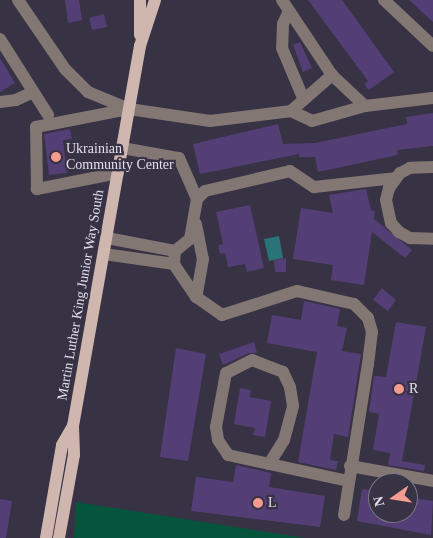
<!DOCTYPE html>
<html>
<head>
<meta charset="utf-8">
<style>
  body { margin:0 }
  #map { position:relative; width:433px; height:538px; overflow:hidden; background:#383245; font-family:Georgia,serif }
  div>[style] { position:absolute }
  .green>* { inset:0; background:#04553c }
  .water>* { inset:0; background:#2a7377 }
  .building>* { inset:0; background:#533f75 }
  .minor>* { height:12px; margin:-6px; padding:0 6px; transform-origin:6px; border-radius:6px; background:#837773 }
  .major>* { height:12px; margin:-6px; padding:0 6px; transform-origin:6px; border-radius:6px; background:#cfb7b0 }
  .dots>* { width:14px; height:14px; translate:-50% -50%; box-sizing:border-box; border:2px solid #383245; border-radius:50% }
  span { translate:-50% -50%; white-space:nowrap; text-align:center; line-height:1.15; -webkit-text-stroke:4.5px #383245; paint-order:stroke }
  .poi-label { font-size:14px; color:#e2deeb }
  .left { translate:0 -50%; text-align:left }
  .street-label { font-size:14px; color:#e2deeb }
  .north { position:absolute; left:368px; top:473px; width:50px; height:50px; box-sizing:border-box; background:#383245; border:1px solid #7c7787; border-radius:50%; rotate:257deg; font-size:14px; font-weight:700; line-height:20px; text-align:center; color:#e2deeb }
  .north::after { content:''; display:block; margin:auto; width:18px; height:22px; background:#f59c91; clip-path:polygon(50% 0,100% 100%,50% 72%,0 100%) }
</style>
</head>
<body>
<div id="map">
  <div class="green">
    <div style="clip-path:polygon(76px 502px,305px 538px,74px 538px)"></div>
  </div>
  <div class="water">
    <div style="clip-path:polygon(279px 236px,283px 258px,269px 261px,264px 239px)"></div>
  </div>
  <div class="building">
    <div style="clip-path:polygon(65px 0,79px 0,82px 20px,68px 23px)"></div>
    <div style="clip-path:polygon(308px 0,342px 0,394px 72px,369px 90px,364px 84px,368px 81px)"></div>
    <div style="clip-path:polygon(409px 0,433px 0,433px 22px)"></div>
    <div style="clip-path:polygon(104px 14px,107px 27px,92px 30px,89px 18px)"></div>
    <div style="clip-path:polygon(300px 42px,312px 68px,303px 72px,293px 45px)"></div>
    <div style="clip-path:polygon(0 58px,15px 83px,0 92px)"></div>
    <div style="clip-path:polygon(433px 113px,433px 146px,397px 150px,398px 155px,318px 172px,315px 157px,299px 157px,299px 154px,200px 174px,193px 144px,278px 124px,283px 144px,315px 143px,407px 124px,406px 117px)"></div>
    <div style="clip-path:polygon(70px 129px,72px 139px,63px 140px,67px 173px,49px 175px,44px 134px)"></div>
    <div style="clip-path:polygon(366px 189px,371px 210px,375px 211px,374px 219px,412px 250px,405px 258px,372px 232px,364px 285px,331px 280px,333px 265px,293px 259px,301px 208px,333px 213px,329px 195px)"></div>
    <div style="clip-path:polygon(250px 205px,264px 268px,247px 272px,245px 264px,228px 267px,225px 253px,220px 254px,218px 245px,223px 244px,216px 212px)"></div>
    <div style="clip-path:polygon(286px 258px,286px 272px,275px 272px,274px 260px)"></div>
    <div style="clip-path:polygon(382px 288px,396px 300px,388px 311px,373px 300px)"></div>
    <div style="clip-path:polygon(304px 301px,340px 309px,337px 326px,347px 328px,342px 351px,361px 354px,348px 437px,334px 434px,330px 460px,338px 461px,336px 470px,298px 462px,317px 352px,267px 343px,272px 315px,301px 320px)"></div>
    <div style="clip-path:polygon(396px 322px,426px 327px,402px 461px,425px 465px,424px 471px,388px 465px,390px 453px,373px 450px,379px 414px,369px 412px,374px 376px,386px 377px)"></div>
    <div style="clip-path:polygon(254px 342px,257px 353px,249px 353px,223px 365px,219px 354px)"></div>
    <div style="clip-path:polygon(176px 348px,206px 354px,188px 461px,160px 457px)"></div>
    <div style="clip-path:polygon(240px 388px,251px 390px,250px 397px,271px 401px,265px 437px,253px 435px,255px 428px,234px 424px)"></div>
    <div style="clip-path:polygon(236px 465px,271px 473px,269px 487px,325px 496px,320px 527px,191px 511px,196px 477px,233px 482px)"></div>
    <div style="clip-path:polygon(362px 489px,378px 491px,378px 513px,408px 513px,408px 497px,433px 501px,431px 535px,357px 521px)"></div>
    <div style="clip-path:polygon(0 499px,12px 501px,6px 538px,0 538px)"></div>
  </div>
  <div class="minor">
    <div style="left:18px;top:0;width:83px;rotate:55.7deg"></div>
    <div style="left:65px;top:69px;width:33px;rotate:45deg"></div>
    <div style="left:88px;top:92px;width:44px;rotate:22.5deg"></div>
    <div style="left:384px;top:0;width:67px;rotate:43.2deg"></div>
    <div style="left:289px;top:11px;width:14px;rotate:115deg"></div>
    <div style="left:283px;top:24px;width:24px;rotate:92deg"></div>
    <div style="left:282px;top:48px;width:56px;rotate:67.1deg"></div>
    <div style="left:0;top:39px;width:90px;rotate:57.7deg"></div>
    <div style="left:332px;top:75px;width:45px;rotate:43.2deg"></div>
    <div style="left:365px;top:106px;width:68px;rotate:-6.7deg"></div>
    <div style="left:0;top:102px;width:16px;rotate:-7deg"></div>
    <div style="left:16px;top:100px;width:19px;rotate:-25deg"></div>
    <div style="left:291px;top:111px;width:23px;rotate:25deg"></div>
    <div style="left:312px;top:121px;width:55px;rotate:-15.8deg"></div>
    <div style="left:122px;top:148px;width:58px;rotate:10deg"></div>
    <div style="left:179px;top:158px;width:45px;rotate:66.3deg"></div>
    <div style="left:433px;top:167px;width:23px;rotate:178deg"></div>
    <div style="left:410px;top:168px;width:11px;rotate:153deg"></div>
    <div style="left:400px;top:173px;width:19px;rotate:126deg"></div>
    <div style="left:389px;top:188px;width:12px;rotate:104deg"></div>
    <div style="left:386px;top:200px;width:24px;rotate:78deg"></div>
    <div style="left:391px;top:223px;width:12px;rotate:48deg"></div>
    <div style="left:399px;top:232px;width:13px;rotate:29deg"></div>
    <div style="left:410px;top:238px;width:23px;rotate:2deg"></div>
    <div style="left:118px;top:173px;width:83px;rotate:168.8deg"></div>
    <div style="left:37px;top:189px;width:62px;rotate:-90.9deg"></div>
    <div style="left:36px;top:127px;width:95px;rotate:-11deg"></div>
    <div style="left:129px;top:109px;width:82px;rotate:8.4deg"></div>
    <div style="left:210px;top:121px;width:82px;rotate:-7deg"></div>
    <div style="left:291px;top:111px;width:55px;rotate:-41.3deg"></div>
    <div style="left:332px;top:75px;width:90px;rotate:-123.7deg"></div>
    <div style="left:196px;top:224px;width:36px;rotate:79deg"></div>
    <div style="left:203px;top:259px;width:39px;rotate:100deg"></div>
    <div style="left:107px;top:238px;width:69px;rotate:10.8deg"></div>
    <div style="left:104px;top:254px;width:71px;rotate:8.1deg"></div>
    <div style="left:269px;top:464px;width:28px;rotate:-58deg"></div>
    <div style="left:284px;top:440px;width:35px;rotate:-75deg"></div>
    <div style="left:293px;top:406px;width:19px;rotate:-99deg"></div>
    <div style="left:290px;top:387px;width:17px;rotate:-115deg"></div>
    <div style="left:283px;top:372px;width:33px;rotate:-159deg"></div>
    <div style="left:252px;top:360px;width:29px;rotate:153deg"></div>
    <div style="left:226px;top:373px;width:55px;rotate:100.5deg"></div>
    <div style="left:216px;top:427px;width:13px;rotate:81deg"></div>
    <div style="left:218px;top:440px;width:18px;rotate:56deg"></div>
    <div style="left:228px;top:455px;width:123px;rotate:12.2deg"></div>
    <div style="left:350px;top:466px;width:84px;rotate:10.2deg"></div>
    <div style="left:344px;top:515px;width:153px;rotate:-81deg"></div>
    <div style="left:368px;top:364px;width:32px;rotate:-83deg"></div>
    <div style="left:372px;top:332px;width:15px;rotate:-106deg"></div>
    <div style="left:368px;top:318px;width:20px;rotate:-135deg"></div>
    <div style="left:354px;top:304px;width:58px;rotate:-167.2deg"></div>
    <div style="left:297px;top:291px;width:79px;rotate:162.3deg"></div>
    <div style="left:222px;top:315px;width:32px;rotate:-145deg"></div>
    <div style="left:196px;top:297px;width:40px;rotate:-124deg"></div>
    <div style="left:174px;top:264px;width:13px;rotate:-86deg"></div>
    <div style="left:175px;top:251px;width:19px;rotate:-39deg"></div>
    <div style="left:190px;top:239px;width:41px;rotate:-80.1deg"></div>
    <div style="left:197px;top:199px;width:11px;rotate:-45deg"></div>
    <div style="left:205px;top:191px;width:87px;rotate:-13.2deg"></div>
    <div style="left:290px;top:171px;width:29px;rotate:34deg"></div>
    <div style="left:314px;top:187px;width:81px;rotate:-6.3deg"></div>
  </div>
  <div class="major">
    <div style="left:140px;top:0;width:35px;rotate:90deg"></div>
    <div style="left:46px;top:538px;width:94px;rotate:-80.2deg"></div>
    <div style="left:62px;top:445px;width:22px;rotate:-60deg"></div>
    <div style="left:59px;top:538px;width:84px;rotate:-79.8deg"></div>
    <div style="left:74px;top:455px;width:29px;rotate:-92deg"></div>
    <div style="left:73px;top:426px;width:386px;rotate:-80deg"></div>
    <div style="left:140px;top:46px;width:48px;rotate:-71.9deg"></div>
  </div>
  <div class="dots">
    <div style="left:56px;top:157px;background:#f59c91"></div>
    <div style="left:399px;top:389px;background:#f59c91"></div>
    <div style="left:258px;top:503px;background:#f59c91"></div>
  </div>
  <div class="poi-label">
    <span class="left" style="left:66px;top:157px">Ukrainian<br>Community Center</span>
    <span class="left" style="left:409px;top:389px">R</span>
    <span class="left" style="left:268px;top:503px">L</span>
  </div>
  <div class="street-label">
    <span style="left:81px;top:295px;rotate:-80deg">Martin Luther King Junior Way South</span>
  </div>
  <div class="north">N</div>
</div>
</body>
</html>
